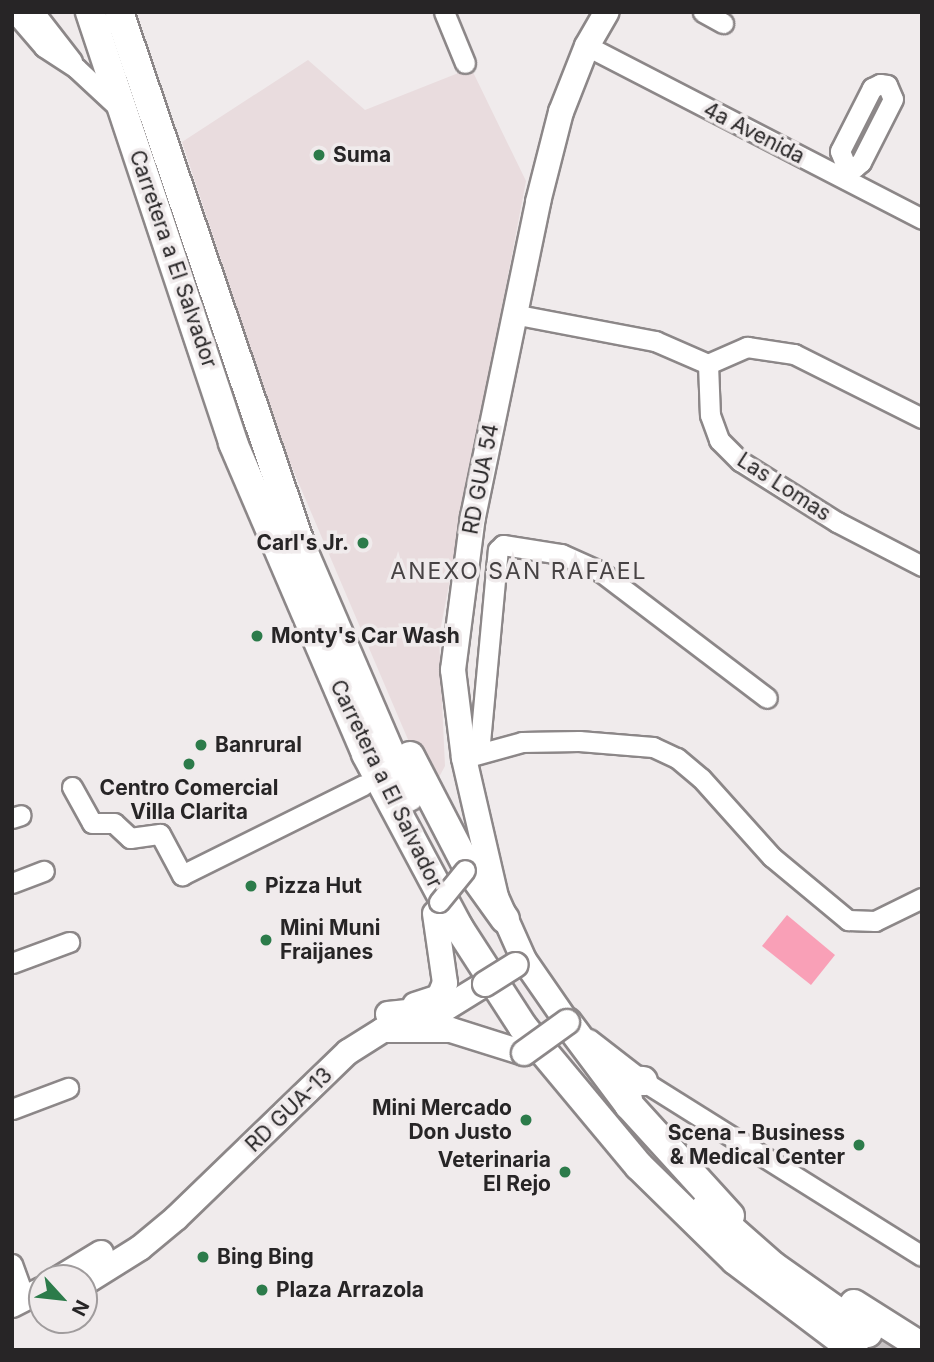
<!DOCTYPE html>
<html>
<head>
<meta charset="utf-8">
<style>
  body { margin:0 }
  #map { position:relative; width:934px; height:1362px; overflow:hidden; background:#f0ebec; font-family:Inter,sans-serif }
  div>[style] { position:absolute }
  .built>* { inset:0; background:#e9dcde }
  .green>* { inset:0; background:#f9a0b7 }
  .highway-tunnel>* { height:28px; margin-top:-14px; transform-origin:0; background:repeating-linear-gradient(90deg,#c8c3c4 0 28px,transparent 0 42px) }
  .roads { filter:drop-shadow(2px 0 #8c8788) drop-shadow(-2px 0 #8c8788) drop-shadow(0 2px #8c8788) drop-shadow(0 -2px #8c8788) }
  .minor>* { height:19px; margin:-9.5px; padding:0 9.5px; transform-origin:9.5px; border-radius:9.5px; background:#fff }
  .major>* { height:24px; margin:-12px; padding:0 12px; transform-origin:12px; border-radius:12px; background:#fff }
  .highway>* { height:28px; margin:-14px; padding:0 14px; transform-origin:14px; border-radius:14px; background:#fff }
  .bridges { filter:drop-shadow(2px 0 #8c8788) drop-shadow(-2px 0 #8c8788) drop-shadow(0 2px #8c8788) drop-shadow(0 -2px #8c8788) }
  .minor-bridge>* { height:19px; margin:-9.5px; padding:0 9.5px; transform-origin:9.5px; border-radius:9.5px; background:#fff }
  .major-bridge>* { height:24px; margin:-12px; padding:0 12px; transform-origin:12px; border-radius:12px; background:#fff }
  .dots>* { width:19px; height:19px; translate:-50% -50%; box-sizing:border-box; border:4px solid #f0ebec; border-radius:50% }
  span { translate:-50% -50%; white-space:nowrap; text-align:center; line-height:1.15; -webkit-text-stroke:7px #f0ebec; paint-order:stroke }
  .street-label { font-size:21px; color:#272526 }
  .poi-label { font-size:21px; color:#272526; font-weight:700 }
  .left { translate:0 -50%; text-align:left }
  .right { translate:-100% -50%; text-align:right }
  .neighbourhood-label { font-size:23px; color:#474344; letter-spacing:2px }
  .frame { position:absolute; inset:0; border:14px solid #272526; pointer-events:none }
  .north { position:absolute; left:28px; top:1264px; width:70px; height:70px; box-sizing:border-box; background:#f0ebec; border:2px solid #a09c9d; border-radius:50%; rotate:117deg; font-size:19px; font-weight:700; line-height:28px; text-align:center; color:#272526 }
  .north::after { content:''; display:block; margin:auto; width:24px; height:32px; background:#2c7b4a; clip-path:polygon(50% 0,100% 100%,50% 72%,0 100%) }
</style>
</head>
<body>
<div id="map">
  <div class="built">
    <div style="clip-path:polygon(308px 60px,365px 110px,471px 68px,526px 181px,439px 637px,445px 766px,438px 779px,415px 756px,282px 444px,182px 142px)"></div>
  </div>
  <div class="green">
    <div style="clip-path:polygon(787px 915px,835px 955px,811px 985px,762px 946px)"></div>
  </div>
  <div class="highway-tunnel">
    <div style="left:868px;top:1333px;width:29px;rotate:35deg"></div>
  </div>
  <div class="roads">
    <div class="minor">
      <div style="left:14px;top:12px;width:46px;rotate:49.4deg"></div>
      <div style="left:44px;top:47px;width:38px;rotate:33deg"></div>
      <div style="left:76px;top:68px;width:60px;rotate:43deg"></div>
      <div style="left:34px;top:12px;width:62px;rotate:52.2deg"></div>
      <div style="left:444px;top:12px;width:55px;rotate:67.6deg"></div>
      <div style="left:703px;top:12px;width:23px;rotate:29deg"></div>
      <div style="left:587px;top:46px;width:377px;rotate:27.3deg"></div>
      <div style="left:880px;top:84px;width:7px;rotate:8deg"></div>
      <div style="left:887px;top:85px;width:15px;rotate:67deg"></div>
      <div style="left:893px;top:99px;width:71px;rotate:116.9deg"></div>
      <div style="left:861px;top:162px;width:8px;rotate:140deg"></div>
      <div style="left:855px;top:167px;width:9px;rotate:-174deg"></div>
      <div style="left:846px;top:166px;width:16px;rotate:-112deg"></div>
      <div style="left:840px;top:151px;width:71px;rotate:-63.1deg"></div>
      <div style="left:872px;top:88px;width:9px;rotate:-27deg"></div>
      <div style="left:513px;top:314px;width:145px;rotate:10.8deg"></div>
      <div style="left:655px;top:341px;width:58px;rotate:23.5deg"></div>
      <div style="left:708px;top:364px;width:43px;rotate:-23.6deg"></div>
      <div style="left:747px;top:347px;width:48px;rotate:8.5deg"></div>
      <div style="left:794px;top:354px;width:143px;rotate:26.6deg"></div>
      <div style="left:708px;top:364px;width:51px;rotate:87.8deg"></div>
      <div style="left:710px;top:415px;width:27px;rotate:70deg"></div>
      <div style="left:719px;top:440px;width:30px;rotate:45deg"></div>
      <div style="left:740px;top:461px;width:115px;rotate:32.2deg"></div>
      <div style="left:837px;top:522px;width:96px;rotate:27.4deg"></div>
      <div style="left:479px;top:753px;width:204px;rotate:-84.7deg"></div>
      <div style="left:498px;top:550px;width:7px;rotate:-45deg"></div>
      <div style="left:503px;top:545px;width:59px;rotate:8.8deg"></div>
      <div style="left:561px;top:554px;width:44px;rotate:24.2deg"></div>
      <div style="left:601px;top:572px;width:208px;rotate:37.2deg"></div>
      <div style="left:464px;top:758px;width:60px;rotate:-15.4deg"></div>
      <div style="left:522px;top:742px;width:57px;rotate:-1deg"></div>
      <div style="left:579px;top:741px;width:74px;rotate:4.6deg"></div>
      <div style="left:653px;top:747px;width:26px;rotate:25deg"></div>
      <div style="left:677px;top:758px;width:31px;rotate:40deg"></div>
      <div style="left:701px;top:778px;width:106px;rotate:48.1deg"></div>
      <div style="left:772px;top:857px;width:99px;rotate:39.7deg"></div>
      <div style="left:848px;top:920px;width:27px;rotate:2deg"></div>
      <div style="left:875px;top:921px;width:52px;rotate:-26.1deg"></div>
      <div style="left:72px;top:787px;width:41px;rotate:60.9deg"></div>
      <div style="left:92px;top:823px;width:22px"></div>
      <div style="left:114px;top:823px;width:22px;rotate:43deg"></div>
      <div style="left:130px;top:838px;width:30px;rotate:-8deg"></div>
      <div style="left:160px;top:834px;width:47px;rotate:61.8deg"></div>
      <div style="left:182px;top:875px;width:202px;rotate:-26.4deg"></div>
      <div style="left:12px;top:818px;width:9px;rotate:-18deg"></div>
      <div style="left:12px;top:883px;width:34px;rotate:-21deg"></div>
      <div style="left:12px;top:963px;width:61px;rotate:-20.2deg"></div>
      <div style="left:589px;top:1039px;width:68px;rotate:37.9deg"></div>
      <div style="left:643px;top:1081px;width:329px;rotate:32.1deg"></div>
      <div style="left:12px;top:1109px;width:60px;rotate:-20.6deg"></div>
      <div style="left:12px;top:1264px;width:38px;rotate:70deg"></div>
    </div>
    <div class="major">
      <div style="left:415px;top:1005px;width:25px;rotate:-18deg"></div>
      <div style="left:439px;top:997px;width:15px;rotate:-67deg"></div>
      <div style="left:445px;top:983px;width:70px;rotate:-98.2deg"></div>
      <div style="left:388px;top:1014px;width:58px;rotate:-5.9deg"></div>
      <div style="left:446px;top:1008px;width:46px;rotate:-31.6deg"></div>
      <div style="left:567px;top:1022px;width:75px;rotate:-124.7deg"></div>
      <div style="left:524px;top:960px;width:69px;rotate:-114deg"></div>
      <div style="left:496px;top:897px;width:143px;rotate:-103deg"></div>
      <div style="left:464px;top:758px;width:89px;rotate:-97.1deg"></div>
      <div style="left:453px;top:670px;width:154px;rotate:-82.6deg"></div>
      <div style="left:473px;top:517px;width:322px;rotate:-78.3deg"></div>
      <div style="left:538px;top:202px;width:93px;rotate:-75.7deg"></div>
      <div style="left:561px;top:112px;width:71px;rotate:-68.5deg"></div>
      <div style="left:587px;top:46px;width:39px;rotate:-60deg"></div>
      <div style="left:60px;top:1278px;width:48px;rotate:-31.4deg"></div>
      <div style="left:84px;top:1283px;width:66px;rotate:-32deg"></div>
      <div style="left:140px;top:1248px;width:47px;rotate:-39.8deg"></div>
      <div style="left:176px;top:1218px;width:239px;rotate:-44deg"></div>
      <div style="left:348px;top:1052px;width:41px;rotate:-32.2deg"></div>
      <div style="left:383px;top:1030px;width:68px"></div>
      <div style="left:451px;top:1030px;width:77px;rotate:17.5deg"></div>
      <div style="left:12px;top:1305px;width:34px;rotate:-27deg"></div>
    </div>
    <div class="highway">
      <div style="left:90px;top:12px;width:454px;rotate:71.6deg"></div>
      <div style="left:233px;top:443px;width:338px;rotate:66.8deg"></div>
      <div style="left:366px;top:754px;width:197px;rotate:61.9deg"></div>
      <div style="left:459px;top:928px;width:118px;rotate:57.1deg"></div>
      <div style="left:523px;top:1027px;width:181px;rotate:50.2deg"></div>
      <div style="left:639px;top:1166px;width:134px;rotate:44.4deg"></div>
      <div style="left:735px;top:1260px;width:149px;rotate:37.1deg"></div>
      <div style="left:119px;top:12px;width:564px;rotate:71.18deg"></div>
      <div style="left:301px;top:546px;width:273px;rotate:66.7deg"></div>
      <div style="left:410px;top:756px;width:124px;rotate:62.6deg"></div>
      <div style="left:467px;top:866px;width:65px;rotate:54.4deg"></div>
      <div style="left:567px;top:1022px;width:104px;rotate:53.2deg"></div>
      <div style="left:629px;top:1105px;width:150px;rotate:47.7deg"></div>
      <div style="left:629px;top:1105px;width:25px;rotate:-101deg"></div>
      <div style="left:624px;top:1080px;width:19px;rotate:3deg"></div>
      <div style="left:706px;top:1207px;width:89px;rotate:41.4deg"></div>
      <div style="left:773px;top:1266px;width:116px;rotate:35.2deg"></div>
      <div style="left:854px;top:1304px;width:80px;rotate:32.3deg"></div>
    </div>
  </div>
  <div class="bridges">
    <div class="minor-bridge">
      <div style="left:439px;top:902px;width:41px;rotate:-50.9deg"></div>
    </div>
    <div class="major-bridge">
      <div style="left:485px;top:984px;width:36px;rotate:-32deg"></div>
      <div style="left:524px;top:1053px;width:53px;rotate:-35.8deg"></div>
    </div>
  </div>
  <div class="dots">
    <div style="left:319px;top:155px;background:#2c7b4a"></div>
    <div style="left:363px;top:543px;background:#2c7b4a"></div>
    <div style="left:257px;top:636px;background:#2c7b4a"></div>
    <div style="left:201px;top:745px;background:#2c7b4a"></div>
    <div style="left:189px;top:764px;background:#2c7b4a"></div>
    <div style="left:251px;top:886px;background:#2c7b4a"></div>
    <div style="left:266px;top:940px;background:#2c7b4a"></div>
    <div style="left:526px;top:1120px;background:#2c7b4a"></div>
    <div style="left:859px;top:1145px;background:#2c7b4a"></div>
    <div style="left:565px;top:1172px;background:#2c7b4a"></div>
    <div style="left:203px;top:1257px;background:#2c7b4a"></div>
    <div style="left:262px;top:1290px;background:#2c7b4a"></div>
  </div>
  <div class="street-label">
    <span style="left:754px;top:133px;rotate:27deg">4a Avenida</span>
    <span style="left:173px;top:259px;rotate:71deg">Carretera a El Salvador</span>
    <span style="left:481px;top:479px;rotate:-79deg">RD GUA 54</span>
    <span style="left:784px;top:487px;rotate:33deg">Las Lomas</span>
    <span style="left:386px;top:784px;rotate:64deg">Carretera a El Salvador</span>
    <span style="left:289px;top:1110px;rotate:-44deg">RD GUA-13</span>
  </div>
  <div class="poi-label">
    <span class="left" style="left:333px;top:155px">Suma</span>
    <span class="right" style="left:349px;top:543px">Carl's Jr.</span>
    <span class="left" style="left:271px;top:636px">Monty's Car Wash</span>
    <span class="left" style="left:215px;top:745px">Banrural</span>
    <span style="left:189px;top:800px">Centro Comercial<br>Villa Clarita</span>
    <span class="left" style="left:265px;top:886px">Pizza Hut</span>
    <span class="left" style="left:280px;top:940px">Mini Muni<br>Fraijanes</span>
    <span class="right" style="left:512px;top:1120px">Mini Mercado<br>Don Justo</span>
    <span class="right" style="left:845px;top:1145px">Scena - Business<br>&amp; Medical Center</span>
    <span class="right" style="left:551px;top:1172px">Veterinaria<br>El Rejo</span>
    <span class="left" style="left:217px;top:1257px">Bing Bing</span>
    <span class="left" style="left:276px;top:1290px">Plaza Arrazola</span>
  </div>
  <div class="neighbourhood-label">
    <span style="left:519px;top:571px">ANEXO SAN RAFAEL</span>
  </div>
  <div class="frame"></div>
  <div class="north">N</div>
</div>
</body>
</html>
